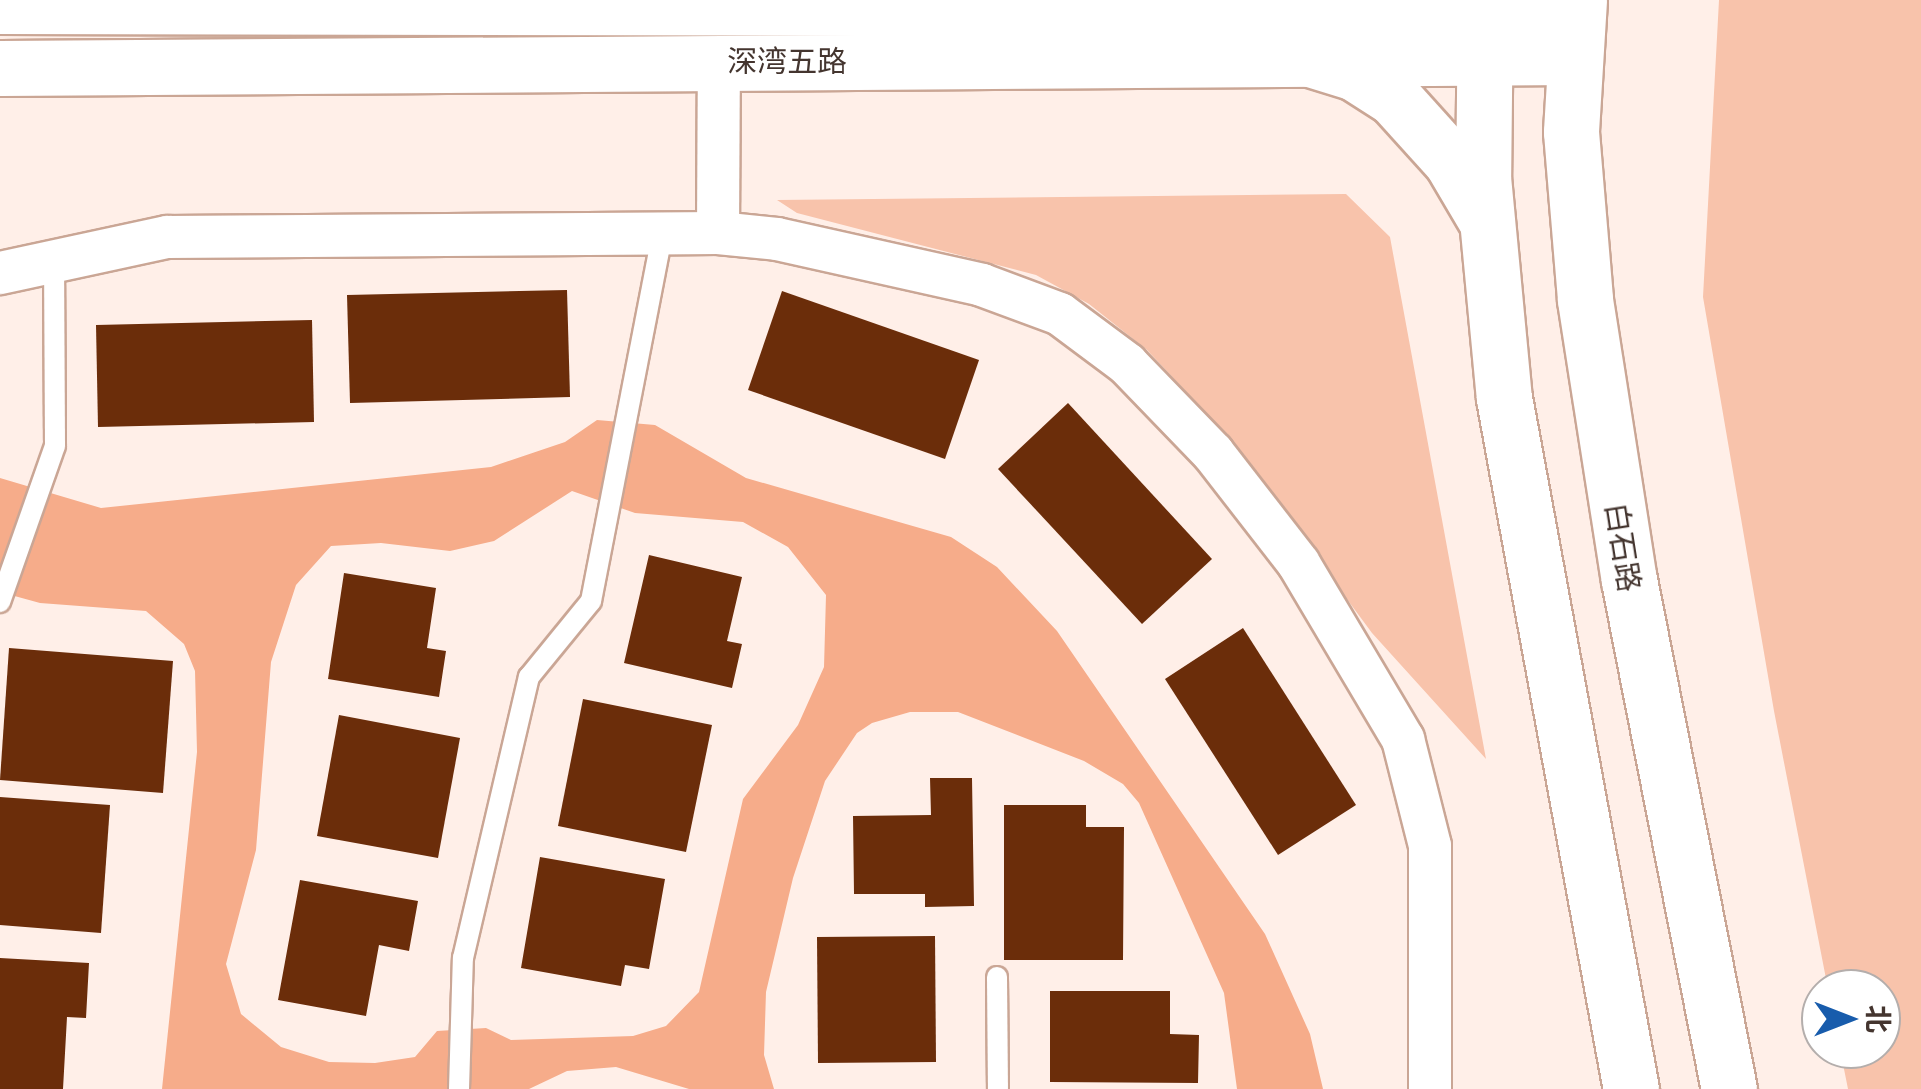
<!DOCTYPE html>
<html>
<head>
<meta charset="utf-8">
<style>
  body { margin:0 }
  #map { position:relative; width:1921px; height:1089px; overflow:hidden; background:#ffefe8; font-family:"Playfair Display","Noto Sans SC",serif }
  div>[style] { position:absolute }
  .green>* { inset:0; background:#f8c3ab }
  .water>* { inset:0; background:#f6ac8a }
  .building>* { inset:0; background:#6b2d0a }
  .roads { filter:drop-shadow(2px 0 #caa695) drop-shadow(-2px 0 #caa695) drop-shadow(0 2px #caa695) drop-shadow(0 -2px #caa695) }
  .lane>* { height:20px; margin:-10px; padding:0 10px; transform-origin:10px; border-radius:10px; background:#fff }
  .street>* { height:42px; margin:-21px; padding:0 21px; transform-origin:21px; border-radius:21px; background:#fff }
  .secondary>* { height:55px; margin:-27.5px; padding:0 27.5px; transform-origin:27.5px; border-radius:27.5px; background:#fff }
  .primary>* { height:55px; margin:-27.5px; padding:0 27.5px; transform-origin:27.5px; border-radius:27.5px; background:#fff }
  span { translate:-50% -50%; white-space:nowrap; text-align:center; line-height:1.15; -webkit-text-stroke:10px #fff; paint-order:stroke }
  .street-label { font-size:30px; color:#44352f }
  .north { position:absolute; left:1801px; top:969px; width:100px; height:100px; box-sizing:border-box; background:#fff; border:2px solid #b4aeac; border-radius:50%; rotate:90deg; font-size:28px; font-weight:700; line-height:40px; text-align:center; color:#44352f }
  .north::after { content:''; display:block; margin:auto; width:35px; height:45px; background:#185cac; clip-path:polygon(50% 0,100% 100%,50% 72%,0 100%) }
</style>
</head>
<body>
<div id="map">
  <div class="green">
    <div style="clip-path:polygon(1719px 0,1921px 0,1921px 1089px,1848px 1089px,1840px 1049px,1881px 1049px,1881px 989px,1828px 989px,1774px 711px,1703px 297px)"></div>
    <div style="clip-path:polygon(1346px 194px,1390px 237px,1486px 759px,1372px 633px,1222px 430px,1147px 350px,1089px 304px,1036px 275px,797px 213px,777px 200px)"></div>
  </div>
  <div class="water">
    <div style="clip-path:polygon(evenodd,597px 420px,655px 425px,746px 478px,951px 537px,997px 567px,1057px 631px,1265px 934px,1310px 1034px,1323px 1089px,1237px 1089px,1224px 993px,1139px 803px,1123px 784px,1084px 761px,958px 712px,910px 712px,872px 723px,857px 733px,825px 781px,793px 878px,766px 992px,764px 1055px,774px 1089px,689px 1089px,616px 1067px,567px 1071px,529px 1089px,162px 1089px,197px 752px,195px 671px,184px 644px,146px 611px,40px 603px,0 592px,0 478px,101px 508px,491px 467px,565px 442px,597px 420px,572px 491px,635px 513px,743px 522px,788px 547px,826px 595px,824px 667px,798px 725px,743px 799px,699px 992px,666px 1026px,633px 1036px,511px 1040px,486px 1028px,437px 1031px,415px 1057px,375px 1063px,329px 1062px,281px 1047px,241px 1014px,226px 964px,256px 850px,271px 662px,296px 585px,331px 546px,381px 543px,450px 551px,494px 541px,572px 491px)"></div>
  </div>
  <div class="building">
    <div style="clip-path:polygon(567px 290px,570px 397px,350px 403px,347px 295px)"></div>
    <div style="clip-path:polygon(782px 291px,979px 360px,945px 459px,748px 390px)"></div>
    <div style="clip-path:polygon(312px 320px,314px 422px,98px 427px,96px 325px)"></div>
    <div style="clip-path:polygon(1068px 403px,1212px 559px,1142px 624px,998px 469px)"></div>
    <div style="clip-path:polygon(649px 555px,742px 577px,727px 641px,742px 644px,732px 688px,624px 663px)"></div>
    <div style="clip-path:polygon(344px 573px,436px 588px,427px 648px,446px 651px,439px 697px,328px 679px)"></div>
    <div style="clip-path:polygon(1243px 628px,1356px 805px,1278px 855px,1165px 679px)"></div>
    <div style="clip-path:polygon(9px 648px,173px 661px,163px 793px,0 780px)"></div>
    <div style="clip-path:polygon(583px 699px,712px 725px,686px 852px,558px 826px)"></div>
    <div style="clip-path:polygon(339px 715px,460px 738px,438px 858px,317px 836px)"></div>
    <div style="clip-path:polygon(930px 778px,972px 778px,974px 906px,925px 907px,925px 894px,854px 894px,853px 816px,931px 815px)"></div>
    <div style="clip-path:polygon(0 797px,110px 805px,101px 933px,0 925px)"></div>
    <div style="clip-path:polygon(1004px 805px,1086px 805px,1086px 827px,1124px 827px,1123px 960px,1004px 960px)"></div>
    <div style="clip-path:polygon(540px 857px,665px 879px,649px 969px,625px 965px,621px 986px,521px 968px)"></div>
    <div style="clip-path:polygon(300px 880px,418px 901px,409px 951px,379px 945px,366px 1016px,278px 1000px)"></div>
    <div style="clip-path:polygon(935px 936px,936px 1062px,818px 1063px,817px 937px)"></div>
    <div style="clip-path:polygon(0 958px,89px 963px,86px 1018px,67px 1017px,63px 1089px,0 1089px)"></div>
    <div style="clip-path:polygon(1050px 991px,1170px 991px,1170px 1034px,1199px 1035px,1198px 1083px,1050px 1082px)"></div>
  </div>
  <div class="roads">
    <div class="lane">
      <div style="left:0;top:602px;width:165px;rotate:-70.6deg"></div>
      <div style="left:55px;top:446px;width:186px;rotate:-90.3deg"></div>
      <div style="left:997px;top:977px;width:112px;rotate:89.5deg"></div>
      <div style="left:459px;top:1089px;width:131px;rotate:-88.3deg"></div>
      <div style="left:463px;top:958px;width:289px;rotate:-76.8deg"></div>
      <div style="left:529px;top:677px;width:98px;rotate:-50.8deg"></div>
      <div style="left:591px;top:601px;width:376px;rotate:-79deg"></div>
    </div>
    <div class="street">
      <div style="left:718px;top:233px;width:173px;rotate:-89.7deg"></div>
      <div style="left:0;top:273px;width:171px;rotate:-12.2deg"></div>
      <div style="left:167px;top:237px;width:551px;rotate:-0.42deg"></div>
      <div style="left:718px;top:233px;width:59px;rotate:5.8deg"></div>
      <div style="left:777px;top:239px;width:210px;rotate:12.6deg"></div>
      <div style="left:982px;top:285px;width:83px;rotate:20.4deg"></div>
      <div style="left:1060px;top:314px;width:84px;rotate:36.7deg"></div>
      <div style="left:1127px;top:364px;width:124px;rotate:46deg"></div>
      <div style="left:1213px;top:453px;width:140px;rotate:52.2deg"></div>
      <div style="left:1299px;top:564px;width:204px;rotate:59.3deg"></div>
      <div style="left:1403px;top:739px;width:110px;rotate:75.8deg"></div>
      <div style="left:1430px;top:846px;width:243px;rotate:90deg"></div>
    </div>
    <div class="secondary">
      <div style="left:0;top:6px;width:1578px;rotate:0.11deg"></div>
      <div style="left:0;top:68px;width:1574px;rotate:-0.4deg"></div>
    </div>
    <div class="primary">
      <div style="left:1485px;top:0;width:177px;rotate:90.6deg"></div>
      <div style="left:1483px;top:177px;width:222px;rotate:84.6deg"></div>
      <div style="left:1504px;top:398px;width:703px;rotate:79.59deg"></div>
      <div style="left:1579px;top:0;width:132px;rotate:93.5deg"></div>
      <div style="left:1571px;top:132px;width:169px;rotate:85.2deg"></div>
      <div style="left:1585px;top:300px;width:283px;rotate:81.1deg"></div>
      <div style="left:1629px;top:580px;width:519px;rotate:78.89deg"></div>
      <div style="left:1298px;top:7px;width:35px;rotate:-12deg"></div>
      <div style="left:1297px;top:55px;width:61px;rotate:17.2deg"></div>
      <div style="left:1355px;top:73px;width:46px;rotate:32.7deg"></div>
      <div style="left:1394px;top:98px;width:85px;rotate:47.9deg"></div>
      <div style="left:1451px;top:161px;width:65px;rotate:59.5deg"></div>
    </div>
  </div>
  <div class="street-label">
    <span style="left:787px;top:60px">深湾五路</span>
    <span style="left:1624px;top:547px;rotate:81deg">白石路</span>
  </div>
  <div class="north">北</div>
</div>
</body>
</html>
